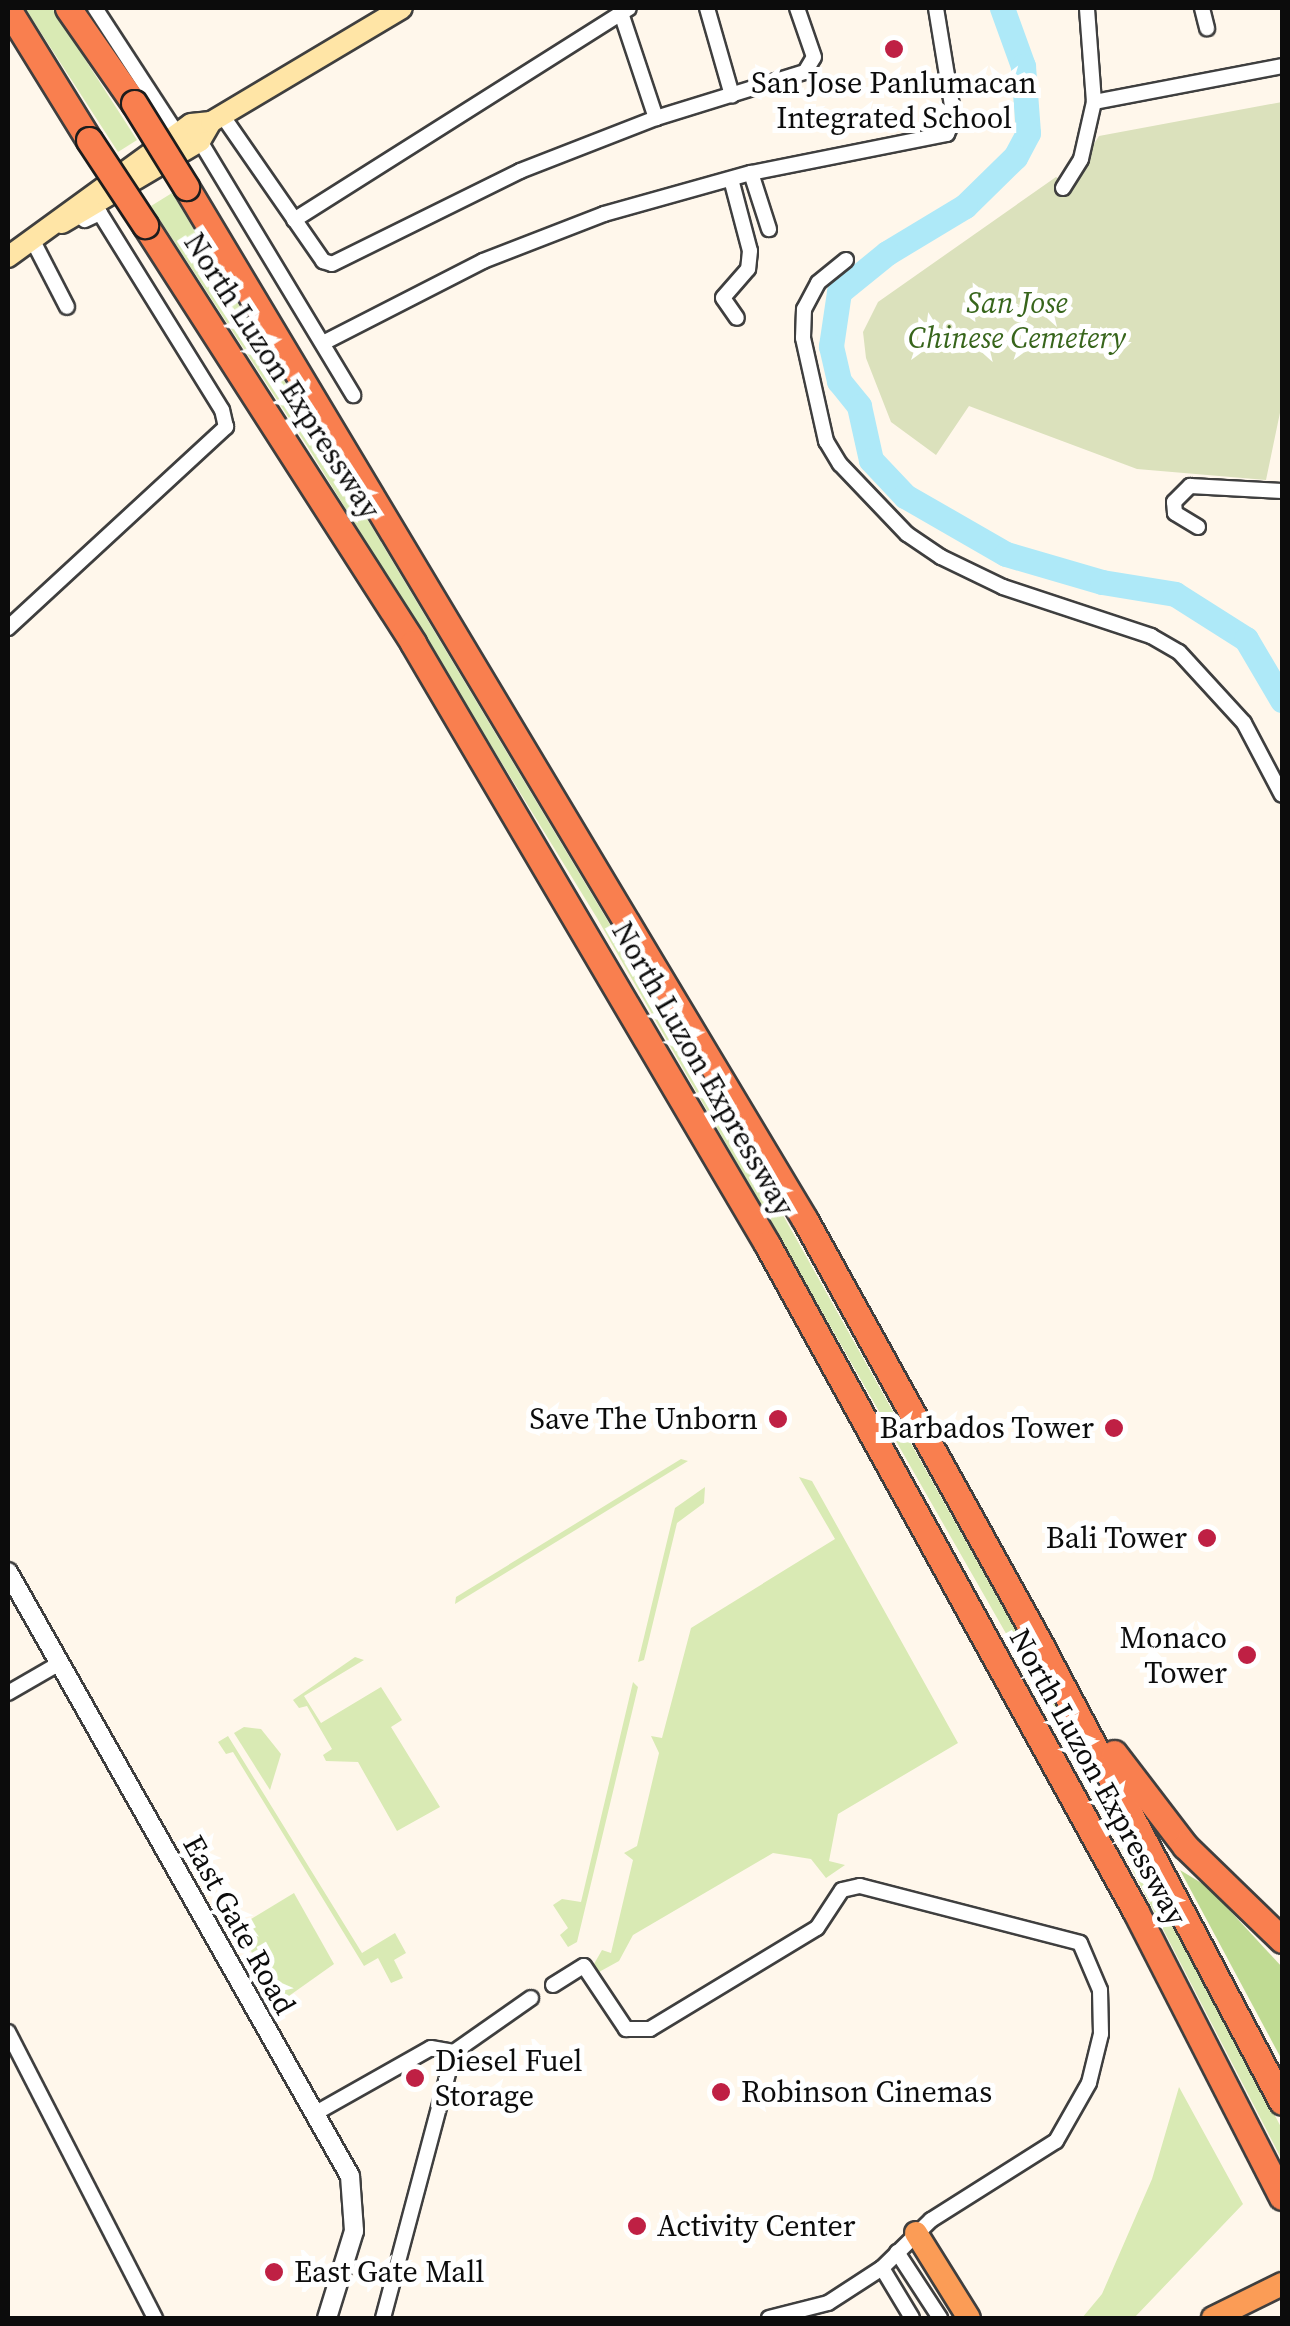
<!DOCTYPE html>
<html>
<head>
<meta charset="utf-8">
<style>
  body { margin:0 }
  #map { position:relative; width:1290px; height:2326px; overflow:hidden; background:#fff7eb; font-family:"Source Serif 4",serif }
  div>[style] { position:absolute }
  .green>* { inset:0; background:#d9eab4 }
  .forest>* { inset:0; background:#c0db93 }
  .cemetery>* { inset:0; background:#dbe1bc }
  .river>* { height:25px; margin:-12.5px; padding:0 12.5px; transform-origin:12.5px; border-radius:12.5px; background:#aee9f8 }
  .roads { filter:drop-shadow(2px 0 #3f3f3f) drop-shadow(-2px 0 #3f3f3f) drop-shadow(0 2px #3f3f3f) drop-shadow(0 -2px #3f3f3f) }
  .minor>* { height:14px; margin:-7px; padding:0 7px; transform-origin:7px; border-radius:7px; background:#fff }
  .tertiary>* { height:18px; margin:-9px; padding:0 9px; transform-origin:9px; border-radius:9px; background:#fff }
  .secondary>* { height:20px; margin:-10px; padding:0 10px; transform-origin:10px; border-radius:10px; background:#ffe5a6 }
  .trunk>* { height:22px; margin:-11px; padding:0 11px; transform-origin:11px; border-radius:11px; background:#fb9c56 }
  .motorway>* { height:25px; margin:-12.5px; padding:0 12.5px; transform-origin:12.5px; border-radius:12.5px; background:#f97f4f }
  .bridges { filter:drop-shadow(2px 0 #1d1d1d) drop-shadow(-2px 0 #1d1d1d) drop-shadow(0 2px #1d1d1d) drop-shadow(0 -2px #1d1d1d) }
  .motorway-bridge>* { height:25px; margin:-12.5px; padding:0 12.5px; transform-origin:12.5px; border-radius:12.5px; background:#f97f4f }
  .dots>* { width:28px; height:28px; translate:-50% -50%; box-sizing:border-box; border:5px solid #fff; border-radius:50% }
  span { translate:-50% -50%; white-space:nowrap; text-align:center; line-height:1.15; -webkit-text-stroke:10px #fff; paint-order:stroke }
  .poi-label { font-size:30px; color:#0c0c0c }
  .right { translate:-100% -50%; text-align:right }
  .left { translate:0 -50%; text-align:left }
  .park-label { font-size:30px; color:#37651b; font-style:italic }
  .street-label { font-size:30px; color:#0c0c0c }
  .frame { position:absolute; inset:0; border:10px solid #0c0c0c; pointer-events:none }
</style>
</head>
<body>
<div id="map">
  <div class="green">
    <div style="clip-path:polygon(25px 8px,52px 8px,137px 140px,118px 152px)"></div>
    <div style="clip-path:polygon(172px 193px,770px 1192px,1016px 1631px,1078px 1746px,1076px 1756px,597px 918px,309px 449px,151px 206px)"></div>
    <div style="clip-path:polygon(681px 1459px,688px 1461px,455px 1604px,456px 1597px)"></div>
    <div style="clip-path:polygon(799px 1477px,812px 1481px,958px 1743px,838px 1814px,829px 1861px,845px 1865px,826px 1878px,811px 1859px,773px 1853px,633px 1935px,619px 1961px,599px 1972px,594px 1964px,602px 1950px,611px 1953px,633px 1860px,624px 1853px,637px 1846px,659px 1753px,651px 1736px,662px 1738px,691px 1628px,835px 1539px)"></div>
    <div style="clip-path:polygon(705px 1487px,704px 1503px,677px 1523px,644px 1660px,638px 1662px,675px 1508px)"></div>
    <div style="clip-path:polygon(355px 1657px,364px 1660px,304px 1696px,321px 1723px,381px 1687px,402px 1720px,391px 1727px,440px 1807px,397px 1831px,358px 1762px,326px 1761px,323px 1755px,332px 1749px,307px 1706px,299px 1708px,293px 1700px)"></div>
    <div style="clip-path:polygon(633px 1682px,638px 1687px,577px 1942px,568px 1947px,560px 1935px,568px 1928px,553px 1905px,562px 1899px,581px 1902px)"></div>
    <div style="clip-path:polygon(244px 1727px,261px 1729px,281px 1754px,270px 1790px,234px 1733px)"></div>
    <div style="clip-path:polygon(228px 1736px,362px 1953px,395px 1933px,406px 1953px,394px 1960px,403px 1978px,391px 1983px,378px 1958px,364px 1966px,233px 1752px,226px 1754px,218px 1742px)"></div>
    <div style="clip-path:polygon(1116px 1826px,1123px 1828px,1282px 2129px,1282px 2160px,1114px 1834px)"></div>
    <div style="clip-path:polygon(294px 1893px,334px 1964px,279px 2003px,238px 1927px)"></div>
    <div style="clip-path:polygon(1179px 2087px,1243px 2204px,1134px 2318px,1082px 2318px,1102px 2294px,1152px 2179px)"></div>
  </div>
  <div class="forest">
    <div style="clip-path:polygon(1180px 1870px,1208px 1887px,1282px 1967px,1282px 2060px)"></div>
  </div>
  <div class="cemetery">
    <div style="clip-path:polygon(1282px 102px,1282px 403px,1266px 480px,1137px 469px,969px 406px,936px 455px,891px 422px,866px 358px,863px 332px,878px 302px,1056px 177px,1068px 184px,1099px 136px)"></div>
  </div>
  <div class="river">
    <div style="left:1002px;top:8px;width:62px;rotate:70.1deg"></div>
    <div style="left:1023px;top:66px;width:67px;rotate:85.7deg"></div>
    <div style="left:1028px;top:133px;width:27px;rotate:118deg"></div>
    <div style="left:1015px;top:157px;width:70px;rotate:135.6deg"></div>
    <div style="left:965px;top:206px;width:91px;rotate:148.9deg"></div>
    <div style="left:887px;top:253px;width:62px;rotate:140.9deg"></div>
    <div style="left:839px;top:292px;width:55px;rotate:98.4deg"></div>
    <div style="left:831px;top:346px;width:36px;rotate:77deg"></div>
    <div style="left:839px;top:381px;width:32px;rotate:51deg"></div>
    <div style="left:859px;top:406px;width:55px;rotate:77.5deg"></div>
    <div style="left:871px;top:460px;width:50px;rotate:46.6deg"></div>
    <div style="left:905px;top:496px;width:116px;rotate:29.9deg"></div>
    <div style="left:1006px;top:554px;width:100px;rotate:16.3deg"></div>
    <div style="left:1102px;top:582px;width:74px;rotate:9.3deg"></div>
    <div style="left:1175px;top:594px;width:84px;rotate:32.4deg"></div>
    <div style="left:1246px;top:639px;width:71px;rotate:59.5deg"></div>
  </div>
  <div class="roads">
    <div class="minor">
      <div style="left:95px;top:8px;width:150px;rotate:56.9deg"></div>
      <div style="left:707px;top:8px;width:91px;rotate:74deg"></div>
      <div style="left:1202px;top:8px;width:21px;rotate:76deg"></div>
      <div style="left:621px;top:13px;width:111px;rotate:71.6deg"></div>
      <div style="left:1094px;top:102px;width:191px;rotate:-10.8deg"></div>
      <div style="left:222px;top:115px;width:178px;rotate:55.3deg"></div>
      <div style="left:323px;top:261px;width:9px;rotate:18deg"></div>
      <div style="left:332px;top:264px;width:210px;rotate:-26.3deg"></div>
      <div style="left:520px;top:171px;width:146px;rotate:-21.3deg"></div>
      <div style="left:656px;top:118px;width:156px;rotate:-17.2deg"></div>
      <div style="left:805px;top:72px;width:17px;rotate:-59deg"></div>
      <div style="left:814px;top:57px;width:52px;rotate:-109.1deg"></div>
      <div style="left:200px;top:141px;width:297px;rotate:58.9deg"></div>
      <div style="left:751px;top:173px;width:59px;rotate:72.2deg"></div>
      <div style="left:731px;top:179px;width:74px;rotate:75.2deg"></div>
      <div style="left:750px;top:251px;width:18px;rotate:96deg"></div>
      <div style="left:748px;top:269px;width:38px;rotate:131deg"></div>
      <div style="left:723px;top:298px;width:24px;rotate:55deg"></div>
      <div style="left:1063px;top:188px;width:34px;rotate:-58deg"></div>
      <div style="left:1081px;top:159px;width:58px;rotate:-77.2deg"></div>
      <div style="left:1094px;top:102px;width:94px;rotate:-94.3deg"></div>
      <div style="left:294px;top:220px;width:396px;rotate:-32.3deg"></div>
      <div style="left:33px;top:241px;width:74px;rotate:62.7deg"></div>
      <div style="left:846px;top:260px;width:36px;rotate:141deg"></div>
      <div style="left:818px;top:283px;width:30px;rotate:118deg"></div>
      <div style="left:804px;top:309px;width:29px;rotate:92deg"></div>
      <div style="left:803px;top:338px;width:106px;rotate:77.4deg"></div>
      <div style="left:826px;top:441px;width:27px;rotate:59deg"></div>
      <div style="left:840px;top:464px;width:97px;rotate:46.3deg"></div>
      <div style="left:907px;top:534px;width:41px;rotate:34.1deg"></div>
      <div style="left:941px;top:557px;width:69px;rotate:25.8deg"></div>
      <div style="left:1003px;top:587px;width:156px;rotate:18.3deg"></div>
      <div style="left:1151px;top:636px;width:32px;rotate:30deg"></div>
      <div style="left:1179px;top:652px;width:96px;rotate:47.5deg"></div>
      <div style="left:1244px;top:723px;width:81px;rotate:62.2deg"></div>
      <div style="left:323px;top:343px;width:180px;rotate:-27.1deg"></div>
      <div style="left:483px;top:261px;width:130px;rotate:-21.2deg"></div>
      <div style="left:604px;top:214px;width:153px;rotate:-15.6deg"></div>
      <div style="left:751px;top:173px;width:200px;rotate:-11.3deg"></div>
      <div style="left:947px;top:134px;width:17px;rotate:-66deg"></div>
      <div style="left:954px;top:118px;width:111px;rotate:-99.3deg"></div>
      <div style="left:1198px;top:527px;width:27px;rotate:-149deg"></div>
      <div style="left:1175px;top:513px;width:11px;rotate:-95deg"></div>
      <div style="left:1174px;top:502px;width:23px;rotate:-45deg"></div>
      <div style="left:1190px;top:486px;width:92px;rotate:3.1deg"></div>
      <div style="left:8px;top:628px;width:297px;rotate:-42.7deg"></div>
      <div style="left:226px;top:427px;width:17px;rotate:-103deg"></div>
      <div style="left:222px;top:410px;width:232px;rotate:-121.8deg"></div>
      <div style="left:100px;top:213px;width:17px;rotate:155deg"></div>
      <div style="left:8px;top:1693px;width:60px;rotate:-30deg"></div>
      <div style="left:553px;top:1985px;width:36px;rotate:-32deg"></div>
      <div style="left:584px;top:1966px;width:76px;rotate:56.3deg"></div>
      <div style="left:626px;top:2029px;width:24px"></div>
      <div style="left:650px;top:2029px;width:195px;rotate:-31.2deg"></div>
      <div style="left:817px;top:1928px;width:45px;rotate:-56.7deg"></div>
      <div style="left:842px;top:1890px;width:18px;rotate:-13deg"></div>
      <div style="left:860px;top:1886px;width:227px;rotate:14.5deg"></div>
      <div style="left:1080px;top:1943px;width:51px;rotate:66.9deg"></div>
      <div style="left:1100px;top:1990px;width:44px;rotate:88.7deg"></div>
      <div style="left:1101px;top:2034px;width:50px;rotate:103.8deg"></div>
      <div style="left:1089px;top:2083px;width:67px;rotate:119.6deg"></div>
      <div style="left:1056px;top:2141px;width:148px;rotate:147.7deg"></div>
      <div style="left:931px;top:2220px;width:69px;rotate:135.6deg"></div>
      <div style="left:882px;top:2268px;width:64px;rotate:147.1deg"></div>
      <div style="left:828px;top:2303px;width:61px;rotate:165.7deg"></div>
      <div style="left:8px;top:2032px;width:322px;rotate:62.8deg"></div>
      <div style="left:314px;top:2114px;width:134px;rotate:-29.4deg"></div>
      <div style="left:431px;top:2048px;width:23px;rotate:10deg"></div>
      <div style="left:897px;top:2252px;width:79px;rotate:56.9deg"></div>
      <div style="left:882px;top:2268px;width:58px;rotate:59deg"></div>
      <div style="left:383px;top:2318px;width:275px;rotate:-75.1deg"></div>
      <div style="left:454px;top:2052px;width:94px;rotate:-35deg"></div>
    </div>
    <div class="tertiary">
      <div style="left:8px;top:1572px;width:694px;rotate:60.48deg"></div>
      <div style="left:350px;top:2176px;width:55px;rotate:85.8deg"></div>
      <div style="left:354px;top:2231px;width:91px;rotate:107.2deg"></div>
    </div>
    <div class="secondary">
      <div style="left:62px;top:223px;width:161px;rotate:-30.7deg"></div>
      <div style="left:200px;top:141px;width:22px;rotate:-60deg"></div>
      <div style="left:8px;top:257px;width:226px;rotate:-36deg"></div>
      <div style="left:191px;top:124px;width:20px;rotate:-6deg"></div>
      <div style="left:211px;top:122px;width:222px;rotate:-30.8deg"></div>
    </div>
    <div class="trunk">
      <div style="left:916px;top:2233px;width:100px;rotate:58.1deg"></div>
      <div style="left:1213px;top:2318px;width:77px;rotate:-26.2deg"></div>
    </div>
    <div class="motorway">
      <div style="left:68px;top:8px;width:116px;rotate:55.2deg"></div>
      <div style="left:8px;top:9px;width:154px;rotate:58.3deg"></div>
      <div style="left:186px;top:187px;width:1204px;rotate:59.07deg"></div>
      <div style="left:805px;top:1220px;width:491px;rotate:61deg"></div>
      <div style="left:1043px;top:1650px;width:511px;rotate:62.13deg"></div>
      <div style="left:145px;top:225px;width:497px;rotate:57.3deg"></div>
      <div style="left:413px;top:643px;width:698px;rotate:59.5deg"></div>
      <div style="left:767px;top:1244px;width:763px;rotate:61.08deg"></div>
      <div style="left:1136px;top:1912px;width:320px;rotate:62.9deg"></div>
      <div style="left:1114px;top:1753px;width:117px;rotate:52.6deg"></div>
      <div style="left:1185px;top:1846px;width:135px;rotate:44.1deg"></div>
    </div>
  </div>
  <div class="bridges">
    <div class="motorway-bridge">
      <div style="left:134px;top:103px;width:99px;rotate:58.2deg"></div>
      <div style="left:89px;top:140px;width:102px;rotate:56.6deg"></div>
    </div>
  </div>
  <div class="dots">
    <div style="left:894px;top:49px;background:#bf2044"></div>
    <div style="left:778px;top:1419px;background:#bf2044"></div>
    <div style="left:1114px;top:1428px;background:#bf2044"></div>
    <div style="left:1207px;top:1538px;background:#bf2044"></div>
    <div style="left:1247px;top:1655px;background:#bf2044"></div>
    <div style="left:415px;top:2078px;background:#bf2044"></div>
    <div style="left:721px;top:2092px;background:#bf2044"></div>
    <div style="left:637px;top:2226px;background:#bf2044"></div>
    <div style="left:274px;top:2272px;background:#bf2044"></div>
  </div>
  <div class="poi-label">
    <span style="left:894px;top:100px">San Jose Panlumacan<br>Integrated School</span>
    <span class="right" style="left:758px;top:1419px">Save The Unborn</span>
    <span class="right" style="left:1094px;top:1428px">Barbados Tower</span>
    <span class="right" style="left:1187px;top:1538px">Bali Tower</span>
    <span class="right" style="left:1227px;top:1655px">Monaco<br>Tower</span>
    <span class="left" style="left:435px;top:2078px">Diesel Fuel<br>Storage</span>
    <span class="left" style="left:741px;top:2092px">Robinson Cinemas</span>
    <span class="left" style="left:657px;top:2226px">Activity Center</span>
    <span class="left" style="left:294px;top:2272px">East Gate Mall</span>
  </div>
  <div class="park-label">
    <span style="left:1017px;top:320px">San Jose<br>Chinese Cemetery</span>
  </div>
  <div class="street-label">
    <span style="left:282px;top:376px;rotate:57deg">North Luzon Expressway</span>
    <span style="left:703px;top:1069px;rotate:60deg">North Luzon Expressway</span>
    <span style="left:1098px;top:1777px;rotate:61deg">North Luzon Expressway</span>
    <span style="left:239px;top:1925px;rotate:61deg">East Gate Road</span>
  </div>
  <div class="frame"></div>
</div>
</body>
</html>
